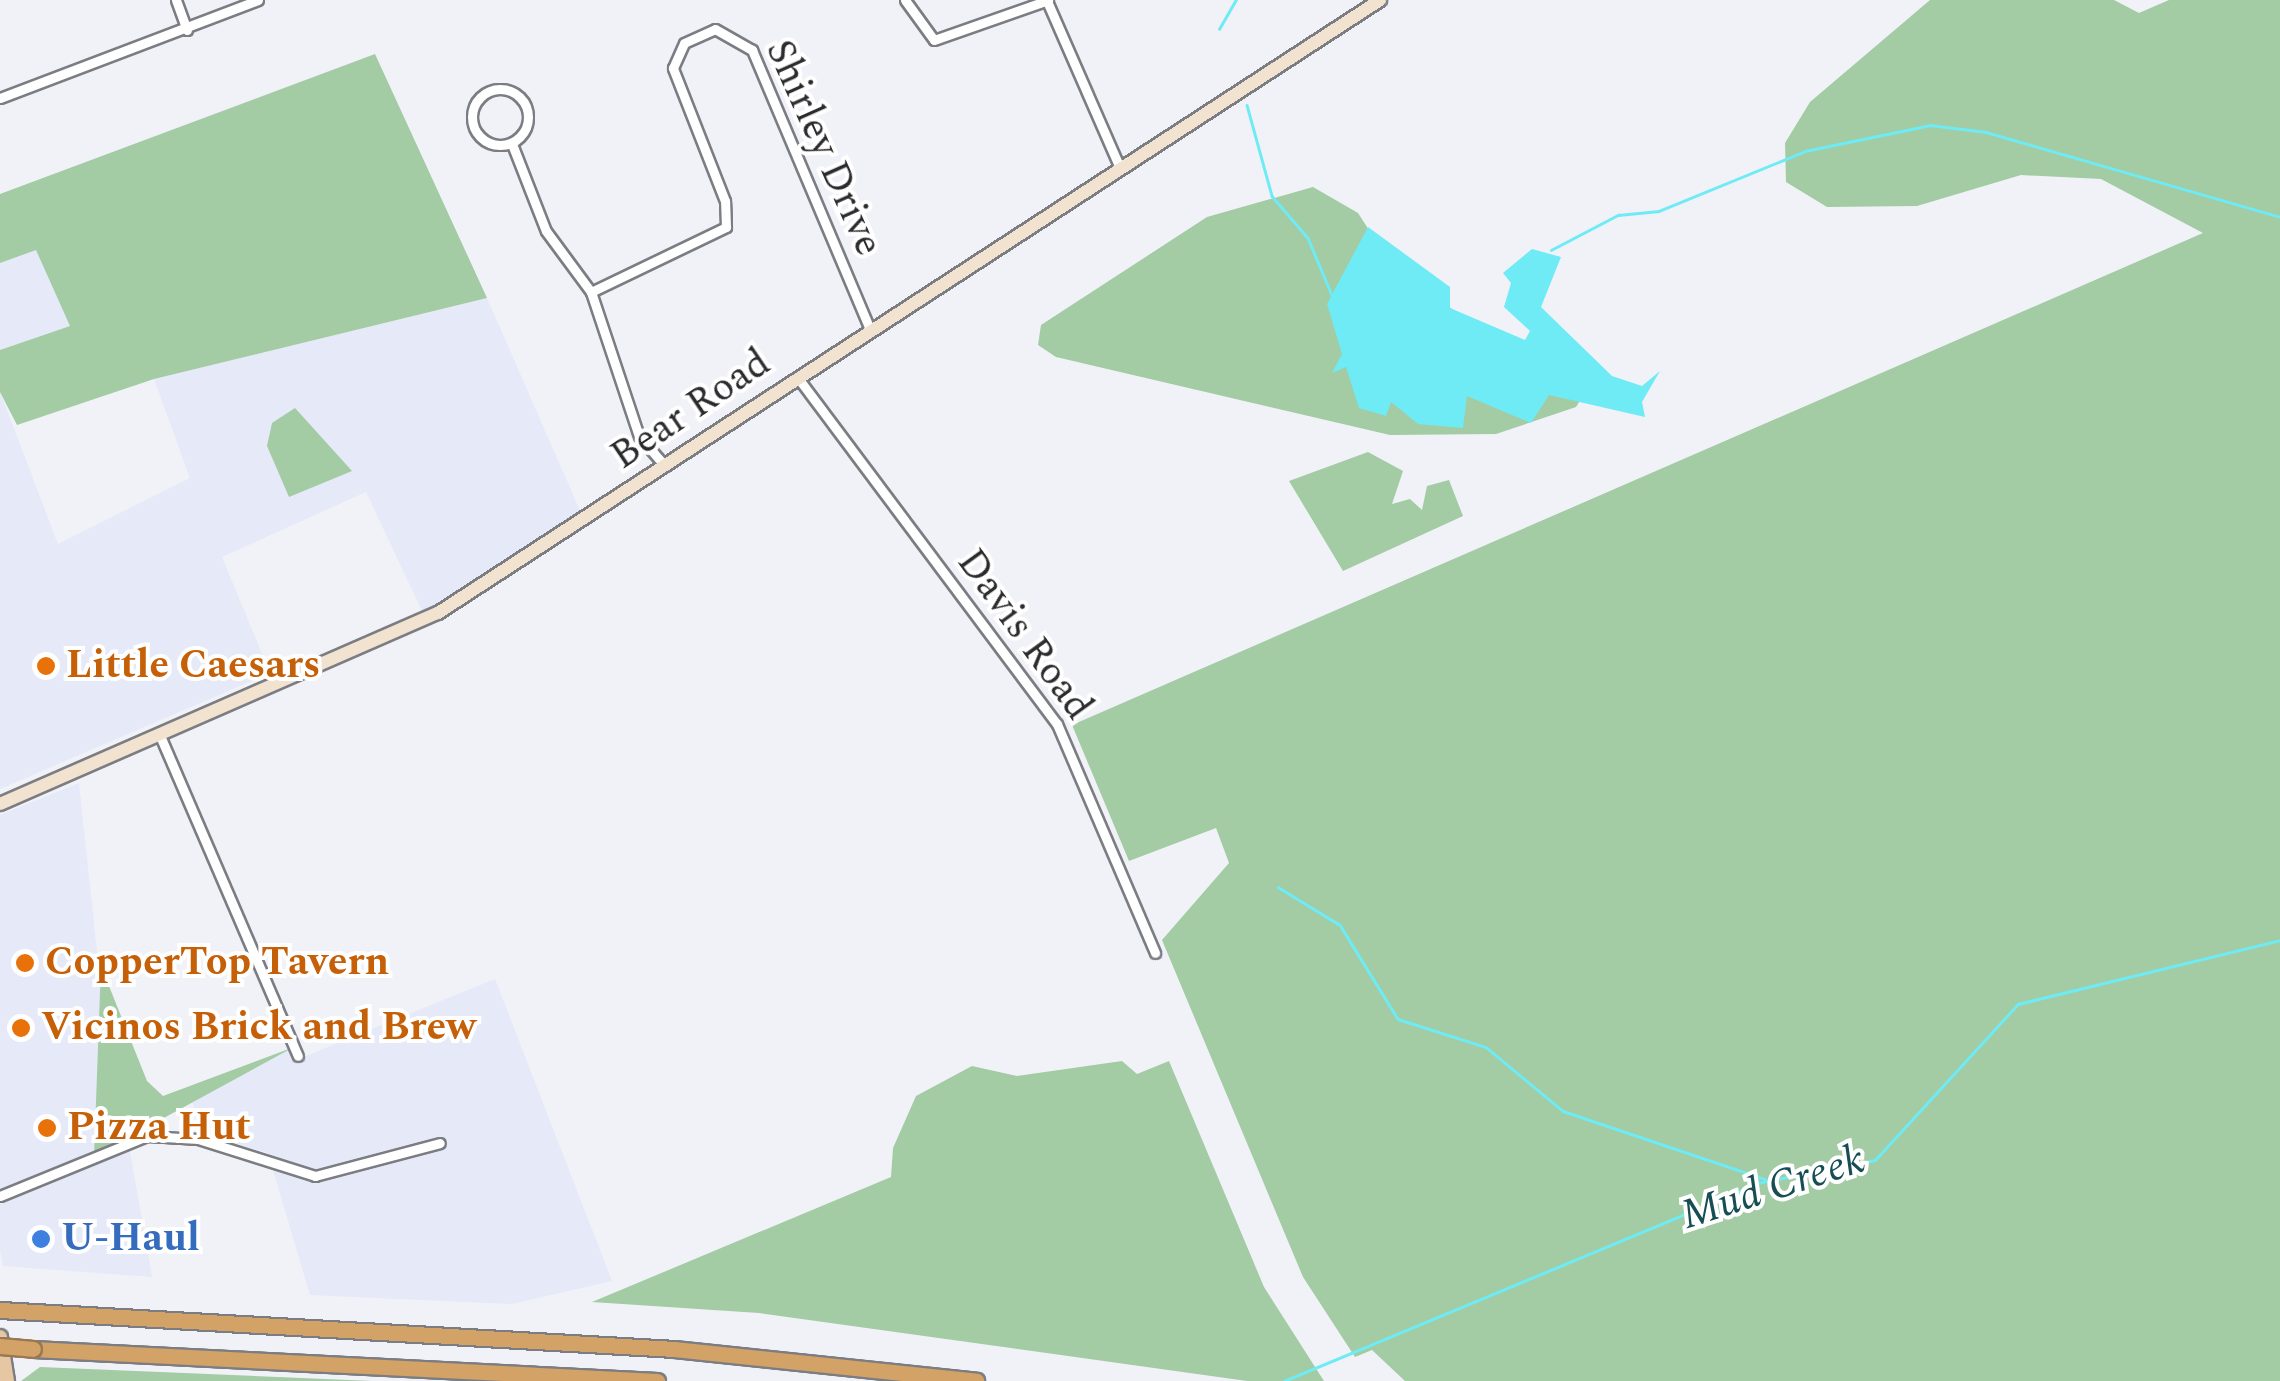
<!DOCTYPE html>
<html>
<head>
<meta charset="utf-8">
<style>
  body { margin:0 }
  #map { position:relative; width:2280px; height:1381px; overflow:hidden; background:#f0f2f8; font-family:Spectral,serif }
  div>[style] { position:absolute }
  .built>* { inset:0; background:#e6e9f7 }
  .green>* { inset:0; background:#a3cba4 }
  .water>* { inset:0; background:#6eebf5 }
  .stream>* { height:2.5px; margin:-1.25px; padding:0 1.25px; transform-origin:1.25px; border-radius:1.25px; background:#6eebf5 }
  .roads { filter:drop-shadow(2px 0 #7b7d82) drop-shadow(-2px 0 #7b7d82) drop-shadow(0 2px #7b7d82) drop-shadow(0 -2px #7b7d82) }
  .street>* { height:9px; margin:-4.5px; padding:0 4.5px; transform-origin:4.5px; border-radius:4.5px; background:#fff }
  .street>.ring { margin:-4.5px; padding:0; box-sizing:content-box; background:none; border:9px solid #fff; border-radius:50% }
  .secondary>* { height:12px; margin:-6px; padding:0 6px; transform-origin:6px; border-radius:6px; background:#f2e3d1 }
  .primary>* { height:14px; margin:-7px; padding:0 7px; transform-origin:7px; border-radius:7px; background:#e5c7a3 }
  .highway>* { height:15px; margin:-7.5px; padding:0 7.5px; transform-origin:7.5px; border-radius:7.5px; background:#d3a266 }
  .bridges { filter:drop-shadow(2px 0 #987852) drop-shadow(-2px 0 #987852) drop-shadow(0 2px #987852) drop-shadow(0 -2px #987852) }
  .highway-bridge>* { height:15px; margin:-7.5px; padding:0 7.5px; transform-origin:7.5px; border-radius:7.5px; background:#d3a266 }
  .dots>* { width:28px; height:28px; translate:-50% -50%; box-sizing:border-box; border:5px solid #fff; border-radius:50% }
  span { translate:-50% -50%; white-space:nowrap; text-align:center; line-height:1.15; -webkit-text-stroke:8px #fff; paint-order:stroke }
  .street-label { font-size:40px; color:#2b2b2d }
  .food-label { font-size:40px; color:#c56008; font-weight:700 }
  .left { translate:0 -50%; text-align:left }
  .shop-label { font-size:40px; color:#366cbe; font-weight:700 }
  .water-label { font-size:42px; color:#174e53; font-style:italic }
</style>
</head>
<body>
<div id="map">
  <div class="built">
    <div style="clip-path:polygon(36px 249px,70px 326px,0 350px,0 263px)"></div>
    <div style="clip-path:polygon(487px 298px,581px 513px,423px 613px,366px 492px,222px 557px,270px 673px,0 789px,0 392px,58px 544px,190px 478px,154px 379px)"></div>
    <div style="clip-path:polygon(79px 783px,105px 1028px,94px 1154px,128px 1140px,152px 1277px,3px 1266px,0 1250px,0 815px)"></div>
    <div style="clip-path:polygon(495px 979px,612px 1281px,512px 1304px,310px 1295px,268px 1153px,207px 1135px,192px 1102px,294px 1047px,301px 1058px)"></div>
  </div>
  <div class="green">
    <div style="clip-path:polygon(1930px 0,2114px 0,2139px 13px,2169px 0,2280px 0,2280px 1381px,1405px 1381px,1372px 1350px,1355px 1357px,1303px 1277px,1162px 940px,1229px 863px,1216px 828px,1129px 861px,1072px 725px,2203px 233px,2101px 179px,2021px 175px,1917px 206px,1827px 207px,1786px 182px,1785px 143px,1810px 102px)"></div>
    <div style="clip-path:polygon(375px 54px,487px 298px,154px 379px,17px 425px,0 392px,0 350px,70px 326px,36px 250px,0 263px,0 194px)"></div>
    <div style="clip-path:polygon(1313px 187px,1358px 213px,1389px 261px,1431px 296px,1586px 391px,1576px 407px,1496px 434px,1390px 435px,1056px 357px,1038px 345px,1041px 325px,1207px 217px)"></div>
    <div style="clip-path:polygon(295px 408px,352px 471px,289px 497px,267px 446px,272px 423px)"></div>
    <div style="clip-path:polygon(1368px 452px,1403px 471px,1392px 504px,1410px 499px,1422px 510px,1427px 486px,1449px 480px,1463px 516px,1343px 571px,1289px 481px)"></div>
    <div style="clip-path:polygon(101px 966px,147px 1081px,163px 1096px,294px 1047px,94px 1156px)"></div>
    <div style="clip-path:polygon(1122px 1061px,1137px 1074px,1169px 1061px,1264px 1287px,1324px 1381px,1247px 1381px,759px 1313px,592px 1302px,891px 1177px,893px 1148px,916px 1096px,972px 1066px,1017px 1076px)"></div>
    <div style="clip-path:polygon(40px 1367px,372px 1381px,21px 1381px)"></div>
  </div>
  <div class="water">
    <div style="clip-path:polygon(1368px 227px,1450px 287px,1450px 308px,1525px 340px,1530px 331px,1504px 307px,1511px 283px,1503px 273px,1532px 249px,1561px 257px,1541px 307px,1612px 376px,1642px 386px,1660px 371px,1642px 402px,1645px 417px,1549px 395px,1531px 423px,1467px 396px,1463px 428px,1418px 424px,1391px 402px,1386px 416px,1359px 408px,1346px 367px,1332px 373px,1342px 354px,1327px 304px)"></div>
  </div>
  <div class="stream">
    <div style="left:1219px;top:29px;width:34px;rotate:-60deg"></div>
    <div style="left:1247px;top:105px;width:94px;rotate:74.6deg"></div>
    <div style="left:1272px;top:196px;width:55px;rotate:49.4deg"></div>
    <div style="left:1308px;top:238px;width:62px;rotate:67.2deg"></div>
    <div style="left:1551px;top:250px;width:76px;rotate:-27.6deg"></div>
    <div style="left:1618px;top:215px;width:41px;rotate:-5.6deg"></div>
    <div style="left:1659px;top:211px;width:158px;rotate:-22.3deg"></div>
    <div style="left:1805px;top:151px;width:128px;rotate:-11.7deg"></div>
    <div style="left:1930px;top:125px;width:56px;rotate:7.1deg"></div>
    <div style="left:1986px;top:132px;width:306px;rotate:16.1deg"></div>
    <div style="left:1278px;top:887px;width:73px;rotate:31.5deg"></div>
    <div style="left:1340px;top:925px;width:110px;rotate:58.3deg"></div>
    <div style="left:1398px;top:1019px;width:92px;rotate:17.7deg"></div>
    <div style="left:1486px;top:1047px;width:100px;rotate:39.7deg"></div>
    <div style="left:1563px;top:1111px;width:213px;rotate:18.6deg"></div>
    <div style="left:1284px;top:1381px;width:518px;rotate:-22.6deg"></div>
    <div style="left:1762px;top:1182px;width:115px;rotate:-11deg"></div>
    <div style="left:1875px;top:1160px;width:212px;rotate:-47.5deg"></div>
    <div style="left:2018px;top:1004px;width:270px;rotate:-13.7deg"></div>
  </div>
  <div class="roads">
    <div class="street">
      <div style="left:176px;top:0;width:32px;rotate:70deg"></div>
      <div style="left:905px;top:0;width:49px;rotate:54.1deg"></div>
      <div style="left:934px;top:40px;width:121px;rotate:-19.3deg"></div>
      <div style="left:1047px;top:1px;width:182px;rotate:66.4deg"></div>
      <div class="ring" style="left:472px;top:89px;width:47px;height:47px"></div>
      <div style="left:0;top:98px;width:276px;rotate:-20.8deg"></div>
      <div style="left:512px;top:144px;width:93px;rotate:68.7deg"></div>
      <div style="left:546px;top:231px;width:76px;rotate:53.6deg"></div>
      <div style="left:591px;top:292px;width:152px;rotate:71.6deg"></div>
      <div style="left:639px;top:436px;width:40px;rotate:49deg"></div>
      <div style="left:591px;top:292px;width:150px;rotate:-25.7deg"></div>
      <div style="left:726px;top:227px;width:26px;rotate:-92deg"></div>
      <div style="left:725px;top:201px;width:143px;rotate:-111.4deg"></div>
      <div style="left:673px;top:68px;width:27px;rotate:-66deg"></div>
      <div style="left:684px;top:43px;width:34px;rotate:-24deg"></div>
      <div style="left:715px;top:29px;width:43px;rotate:29.6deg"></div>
      <div style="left:752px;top:50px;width:304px;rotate:67.1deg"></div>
      <div style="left:798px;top:378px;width:432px;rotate:53.2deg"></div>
      <div style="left:1057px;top:724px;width:249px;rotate:66.8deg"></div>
      <div style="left:161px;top:738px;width:346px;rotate:66.7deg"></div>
      <div style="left:0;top:1196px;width:159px;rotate:-22.2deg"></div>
      <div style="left:147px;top:1136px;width:51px;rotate:3.4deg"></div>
      <div style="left:198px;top:1139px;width:123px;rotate:17.5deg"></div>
      <div style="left:315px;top:1176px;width:129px;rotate:-14.8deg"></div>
    </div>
    <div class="secondary">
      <div style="left:0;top:804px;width:478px;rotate:-23.6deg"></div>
      <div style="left:438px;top:613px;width:1124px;rotate:-33.05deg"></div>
    </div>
    <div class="primary">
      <div style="left:0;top:1337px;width:45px;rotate:81deg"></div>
    </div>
    <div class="highway">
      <div style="left:0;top:1310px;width:675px;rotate:3.31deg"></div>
      <div style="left:674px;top:1349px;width:304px;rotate:6deg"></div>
      <div style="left:33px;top:1349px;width:625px;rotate:2.94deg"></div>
    </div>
  </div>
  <div class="bridges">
    <div class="highway-bridge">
      <div style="left:0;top:1346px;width:33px;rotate:5deg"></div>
    </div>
  </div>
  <div class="dots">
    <div style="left:46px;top:666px;background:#e8710a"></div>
    <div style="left:25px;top:963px;background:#e8710a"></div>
    <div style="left:21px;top:1028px;background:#e8710a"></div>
    <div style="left:47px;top:1128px;background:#e8710a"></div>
    <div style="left:41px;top:1239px;background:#3f7fe0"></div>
  </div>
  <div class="street-label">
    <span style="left:823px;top:148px;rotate:66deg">Shirley Drive</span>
    <span style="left:691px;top:410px;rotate:-34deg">Bear Road</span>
    <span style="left:1024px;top:635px;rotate:54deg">Davis Road</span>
  </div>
  <div class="food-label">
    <span class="left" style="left:66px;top:666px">Little Caesars</span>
    <span class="left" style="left:45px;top:963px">CopperTop Tavern</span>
    <span class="left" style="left:41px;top:1028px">Vicinos Brick and Brew</span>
    <span class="left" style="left:67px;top:1128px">Pizza Hut</span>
  </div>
  <div class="shop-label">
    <span class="left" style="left:61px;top:1239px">U-Haul</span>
  </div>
  <div class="water-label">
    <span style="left:1773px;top:1188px;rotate:-18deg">Mud Creek</span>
  </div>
</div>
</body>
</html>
